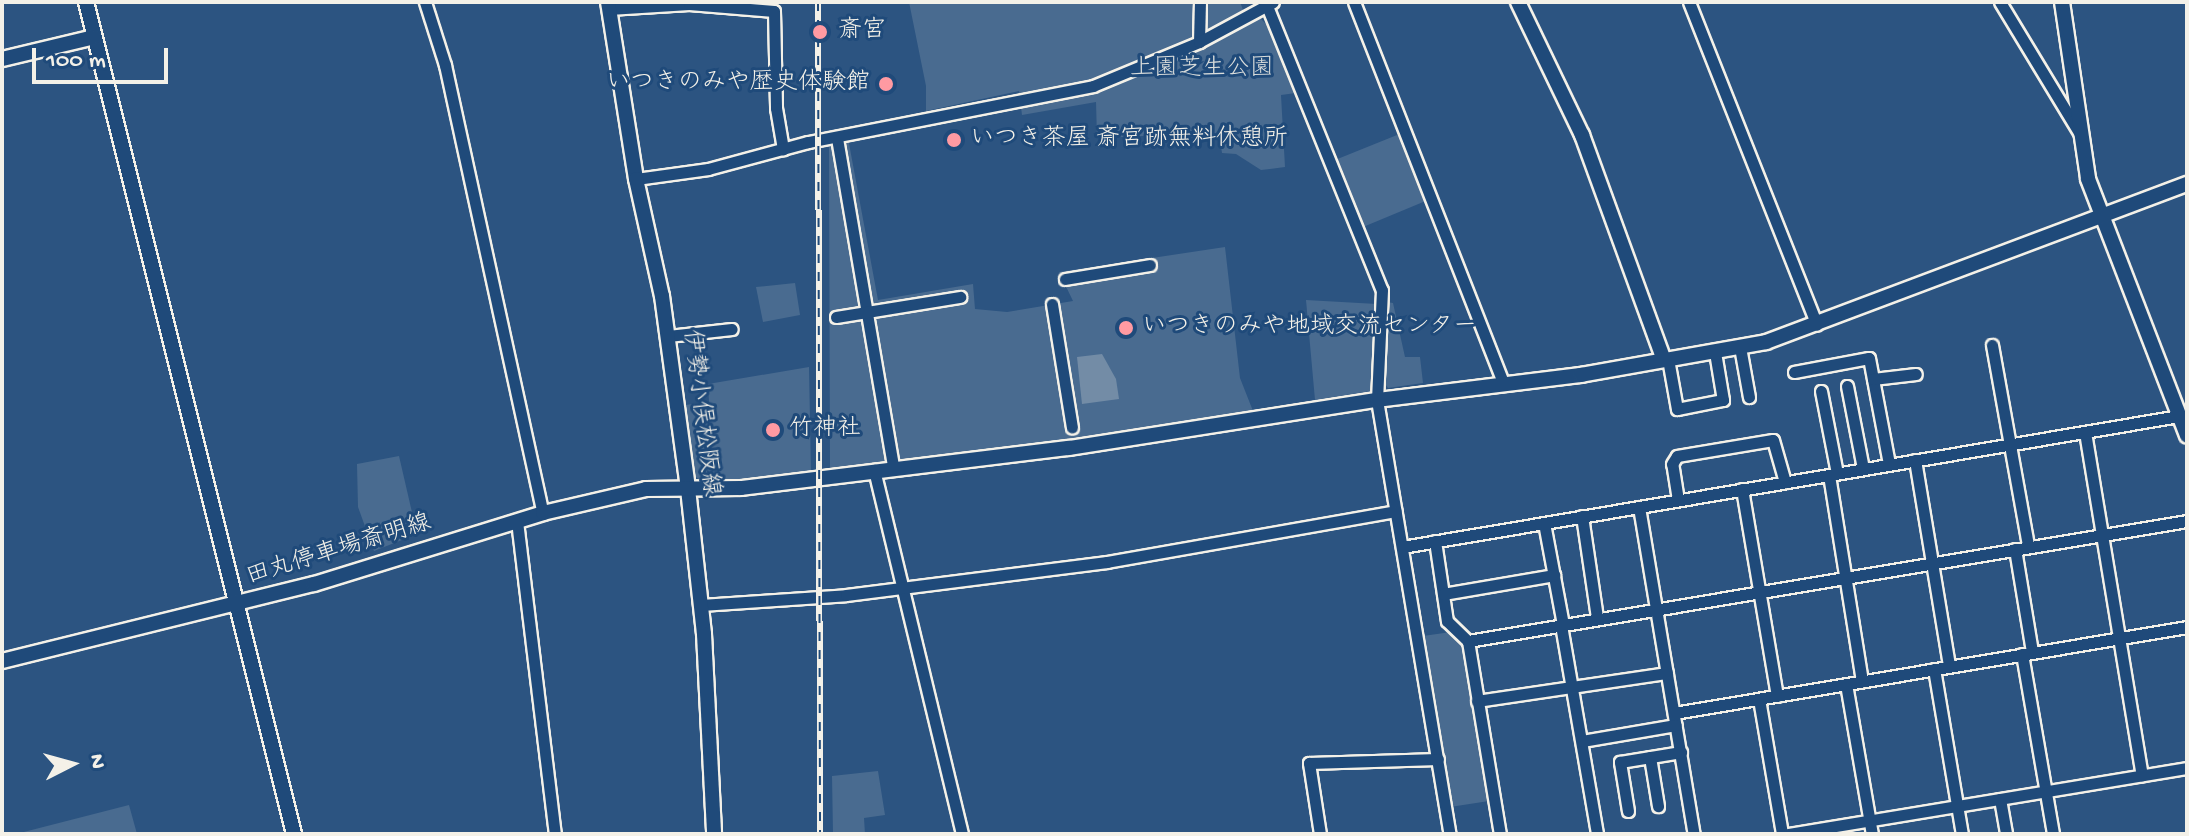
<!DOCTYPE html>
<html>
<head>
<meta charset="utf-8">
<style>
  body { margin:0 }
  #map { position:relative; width:2189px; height:836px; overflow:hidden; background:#2c5481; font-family:"Gochi Hand","Klee One",sans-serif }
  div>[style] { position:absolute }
  .green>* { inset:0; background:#496b90 }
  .water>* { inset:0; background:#738ca6 }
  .roads { filter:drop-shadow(2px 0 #f4f1e8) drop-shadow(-2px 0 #f4f1e8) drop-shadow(0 2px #f4f1e8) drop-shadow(0 -2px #f4f1e8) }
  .street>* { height:11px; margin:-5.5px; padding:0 5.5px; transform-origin:5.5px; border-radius:5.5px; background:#1f4a7a }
  .secondary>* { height:14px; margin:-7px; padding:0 7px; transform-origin:7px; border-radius:7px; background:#1f4a7a }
  .rail>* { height:6px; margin-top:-3px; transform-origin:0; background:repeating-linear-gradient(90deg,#1f4a7a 0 9px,#f4f1e8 0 18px); box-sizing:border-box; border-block:2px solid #f4f1e8 }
  .dots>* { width:22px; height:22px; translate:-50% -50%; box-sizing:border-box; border:4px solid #1f4a7a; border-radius:50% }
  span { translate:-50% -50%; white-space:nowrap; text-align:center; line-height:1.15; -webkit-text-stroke:6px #1f4a7a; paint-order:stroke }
  .poi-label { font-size:24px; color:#f4f1e8 }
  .left { translate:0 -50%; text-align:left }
  .right { translate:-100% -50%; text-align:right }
  .park-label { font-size:24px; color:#dadddb }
  .street-label { font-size:24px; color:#f4f1e8 }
  .frame { position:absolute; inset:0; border:4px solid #f4f1e8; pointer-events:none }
  .north { position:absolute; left:32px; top:724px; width:80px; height:80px; -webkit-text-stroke:6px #1f4a7a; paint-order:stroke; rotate:84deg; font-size:22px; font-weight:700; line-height:32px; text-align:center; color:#f4f1e8 }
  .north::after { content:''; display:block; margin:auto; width:28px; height:36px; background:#f4f1e8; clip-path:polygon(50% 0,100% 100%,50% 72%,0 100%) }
  .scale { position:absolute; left:32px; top:48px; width:136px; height:36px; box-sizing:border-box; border:4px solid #f4f1e8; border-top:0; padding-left:10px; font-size:24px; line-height:28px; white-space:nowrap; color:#f4f1e8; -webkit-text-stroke:6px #1f4a7a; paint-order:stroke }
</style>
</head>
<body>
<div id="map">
  <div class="green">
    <div style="clip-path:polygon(909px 2px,1240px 2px,1247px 20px,1259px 17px,1268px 26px,1296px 93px,1281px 95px,1285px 167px,1261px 170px,1236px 154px,1222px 153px,1220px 140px,1166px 135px,1097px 138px,1096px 102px,1022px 115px,1019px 91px,926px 111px,926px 86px)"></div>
    <div style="clip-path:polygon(1402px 133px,1428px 200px,1363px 227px,1335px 160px)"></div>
    <div style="clip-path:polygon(848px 138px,878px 300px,973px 284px,975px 309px,1007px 312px,1073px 301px,1059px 272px,1225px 247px,1240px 378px,1253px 411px,1082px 440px,830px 469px,829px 143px)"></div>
    <div style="clip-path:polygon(795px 283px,800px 315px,763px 322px,756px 287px)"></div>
    <div style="clip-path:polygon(1306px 300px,1377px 304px,1371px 391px,1315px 400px)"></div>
    <div style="clip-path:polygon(1387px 302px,1393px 303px,1405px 357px,1420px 357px,1423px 383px,1388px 388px,1385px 384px)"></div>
    <div style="clip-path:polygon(809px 367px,811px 472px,705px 485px,696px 477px,685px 405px,709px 402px,708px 384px)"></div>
    <div style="clip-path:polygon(399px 456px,417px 534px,374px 551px,358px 507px,357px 464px)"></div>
    <div style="clip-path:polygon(1451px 632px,1463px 642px,1489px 801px,1450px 807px,1423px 636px)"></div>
    <div style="clip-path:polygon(878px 771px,885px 815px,864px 818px,865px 834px,833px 834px,832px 776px)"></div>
    <div style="clip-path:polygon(129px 805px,137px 834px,16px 834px)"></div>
  </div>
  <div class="water">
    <div style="clip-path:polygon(1102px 354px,1116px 379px,1119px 399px,1082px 404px,1077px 357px)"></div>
  </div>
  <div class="roads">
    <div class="street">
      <div style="left:425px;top:2px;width:66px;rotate:72.4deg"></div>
      <div style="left:445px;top:65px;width:459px;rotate:77.7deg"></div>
      <div style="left:1354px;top:2px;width:411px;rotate:68.6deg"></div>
      <div style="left:1689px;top:2px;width:347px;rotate:68.4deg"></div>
      <div style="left:2000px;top:2px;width:154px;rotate:58.8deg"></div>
      <div style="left:1267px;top:6px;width:306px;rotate:68deg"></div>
      <div style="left:1382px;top:290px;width:110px;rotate:92.6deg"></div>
      <div style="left:1377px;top:400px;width:440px;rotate:80.5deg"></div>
      <div style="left:609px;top:9px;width:80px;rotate:-3.6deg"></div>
      <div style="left:689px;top:4px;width:85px;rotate:4.7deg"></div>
      <div style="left:774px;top:11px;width:97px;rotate:88.8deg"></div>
      <div style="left:776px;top:108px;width:42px;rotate:80.3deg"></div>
      <div style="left:1199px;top:42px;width:40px;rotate:-88.6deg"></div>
      <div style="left:837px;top:138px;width:334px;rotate:80.3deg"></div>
      <div style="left:636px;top:179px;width:73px;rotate:-7.9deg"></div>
      <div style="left:708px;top:169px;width:104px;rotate:-15.1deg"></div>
      <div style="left:808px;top:142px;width:290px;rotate:-11.1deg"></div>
      <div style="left:1093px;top:86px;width:115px;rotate:-22.5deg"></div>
      <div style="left:1199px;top:42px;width:84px;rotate:-28.4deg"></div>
      <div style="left:1065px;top:279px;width:86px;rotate:-9.4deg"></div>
      <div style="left:1052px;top:304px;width:125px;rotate:80.8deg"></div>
      <div style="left:836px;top:317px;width:126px;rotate:-9.2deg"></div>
      <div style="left:668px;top:336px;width:64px;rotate:-6.2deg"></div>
      <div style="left:1992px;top:345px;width:204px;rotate:79.8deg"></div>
      <div style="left:1740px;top:347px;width:51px;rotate:79.8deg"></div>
      <div style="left:1668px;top:359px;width:51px;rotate:79.8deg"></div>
      <div style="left:1677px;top:409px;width:47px;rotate:-11.1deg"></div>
      <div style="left:1723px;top:400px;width:49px;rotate:-99.5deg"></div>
      <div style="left:1794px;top:372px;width:76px;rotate:-10.6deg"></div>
      <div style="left:1869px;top:358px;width:108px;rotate:79.3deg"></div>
      <div style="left:1873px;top:379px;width:43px;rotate:-6.6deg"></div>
      <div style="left:1847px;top:386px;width:84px;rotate:79deg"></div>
      <div style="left:1821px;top:391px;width:84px;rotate:79deg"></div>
      <div style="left:2085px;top:432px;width:348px;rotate:80.6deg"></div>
      <div style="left:1915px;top:460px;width:209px;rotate:80.6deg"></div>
      <div style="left:874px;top:470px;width:374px;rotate:76.4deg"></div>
      <div style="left:1829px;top:475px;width:209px;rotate:80.9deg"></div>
      <div style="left:1742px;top:489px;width:210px;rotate:80.4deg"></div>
      <div style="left:1678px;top:500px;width:36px;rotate:-99deg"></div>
      <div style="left:1672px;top:464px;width:9px;rotate:-58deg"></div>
      <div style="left:1677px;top:456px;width:97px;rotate:-9.5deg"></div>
      <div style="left:1773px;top:440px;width:44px;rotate:74.1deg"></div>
      <div style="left:1639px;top:507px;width:332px;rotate:80.5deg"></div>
      <div style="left:1582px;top:516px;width:103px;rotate:81.6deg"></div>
      <div style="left:517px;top:521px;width:315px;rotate:83.1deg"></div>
      <div style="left:1544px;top:523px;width:104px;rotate:79.4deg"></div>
      <div style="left:1435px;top:541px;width:81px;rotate:81.5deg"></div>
      <div style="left:1447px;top:621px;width:29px;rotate:44deg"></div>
      <div style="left:1468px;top:641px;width:196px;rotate:80.6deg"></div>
      <div style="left:1402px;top:547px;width:788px;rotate:-9.57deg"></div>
      <div style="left:2015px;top:549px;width:104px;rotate:80.6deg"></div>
      <div style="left:1443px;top:594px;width:113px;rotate:-9.7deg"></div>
      <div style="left:701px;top:605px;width:145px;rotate:-3.9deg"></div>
      <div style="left:846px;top:595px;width:263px;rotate:-7.2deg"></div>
      <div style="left:1107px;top:562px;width:293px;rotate:-10deg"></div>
      <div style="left:1561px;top:625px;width:212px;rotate:80.2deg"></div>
      <div style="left:1468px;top:641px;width:729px;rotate:-9.48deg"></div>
      <div style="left:2022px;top:654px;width:183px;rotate:80.2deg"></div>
      <div style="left:1934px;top:669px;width:167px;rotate:80.4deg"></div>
      <div style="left:1846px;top:684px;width:152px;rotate:80.2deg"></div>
      <div style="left:1759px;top:699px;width:137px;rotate:80.3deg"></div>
      <div style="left:1477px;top:701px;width:192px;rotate:-8.4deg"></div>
      <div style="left:1674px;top:713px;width:520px;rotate:-9.52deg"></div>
      <div style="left:1582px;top:741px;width:95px;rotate:-9.7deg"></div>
      <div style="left:1650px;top:757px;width:50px;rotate:80.7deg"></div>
      <div style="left:2000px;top:799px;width:36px;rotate:80deg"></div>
      <div style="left:1628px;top:811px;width:50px;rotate:-99.3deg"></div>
      <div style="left:1620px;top:762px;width:62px;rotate:-9.3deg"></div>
      <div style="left:1320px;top:834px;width:72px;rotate:-98.8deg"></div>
      <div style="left:1309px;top:763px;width:129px;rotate:-1.8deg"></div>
      <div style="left:1788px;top:834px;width:404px;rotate:-9.4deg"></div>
    </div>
    <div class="secondary">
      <div style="left:86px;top:2px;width:858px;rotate:75.96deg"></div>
      <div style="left:608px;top:2px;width:179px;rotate:81deg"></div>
      <div style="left:636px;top:179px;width:120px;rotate:77.5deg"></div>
      <div style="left:662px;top:296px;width:195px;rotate:82.3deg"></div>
      <div style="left:688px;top:489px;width:146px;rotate:83.7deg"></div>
      <div style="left:704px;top:634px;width:200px;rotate:87.1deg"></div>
      <div style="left:1518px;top:2px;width:148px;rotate:64.3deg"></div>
      <div style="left:1582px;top:135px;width:239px;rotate:70deg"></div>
      <div style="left:2062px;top:2px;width:179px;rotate:81.6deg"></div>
      <div style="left:2088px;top:179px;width:275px;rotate:68.9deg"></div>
      <div style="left:2px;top:59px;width:95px;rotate:-13.4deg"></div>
      <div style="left:2px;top:661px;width:321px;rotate:-13.9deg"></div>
      <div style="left:314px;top:584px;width:240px;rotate:-17.2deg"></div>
      <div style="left:543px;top:513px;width:106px;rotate:-13.1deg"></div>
      <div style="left:646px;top:489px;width:95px;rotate:-0.6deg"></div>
      <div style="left:741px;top:488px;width:330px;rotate:-7deg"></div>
      <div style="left:1069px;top:448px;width:312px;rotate:-8.9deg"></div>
      <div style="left:1377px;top:400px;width:206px;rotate:-7deg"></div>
      <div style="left:1581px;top:375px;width:188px;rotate:-10.1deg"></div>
      <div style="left:1766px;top:342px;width:450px;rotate:-20.6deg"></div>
    </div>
  </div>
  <div class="rail">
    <div style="left:818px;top:2px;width:832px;rotate:89.86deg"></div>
  </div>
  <div class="dots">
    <div style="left:820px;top:32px;background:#ff9aa2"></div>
    <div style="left:886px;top:84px;background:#ff9aa2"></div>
    <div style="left:954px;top:140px;background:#ff9aa2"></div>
    <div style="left:1126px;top:328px;background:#ff9aa2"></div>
    <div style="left:773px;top:430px;background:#ff9aa2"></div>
  </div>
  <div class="poi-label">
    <span class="left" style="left:838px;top:32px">斎宮</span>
    <span class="right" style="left:870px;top:84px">いつきのみや歴史体験館</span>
    <span class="left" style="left:970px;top:140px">いつき茶屋 斎宮跡無料休憩所</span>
    <span class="left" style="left:1142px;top:328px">いつきのみや地域交流センター</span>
    <span class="left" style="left:789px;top:430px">竹神社</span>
  </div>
  <div class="park-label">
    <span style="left:1202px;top:70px">上園芝生公園</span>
  </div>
  <div class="street-label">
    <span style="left:700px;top:413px;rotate:83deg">伊勢小俣松阪線</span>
    <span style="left:339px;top:551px;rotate:-17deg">田丸停車場斎明線</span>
  </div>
  <div class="frame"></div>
  <div class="north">N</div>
  <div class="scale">100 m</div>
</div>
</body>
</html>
